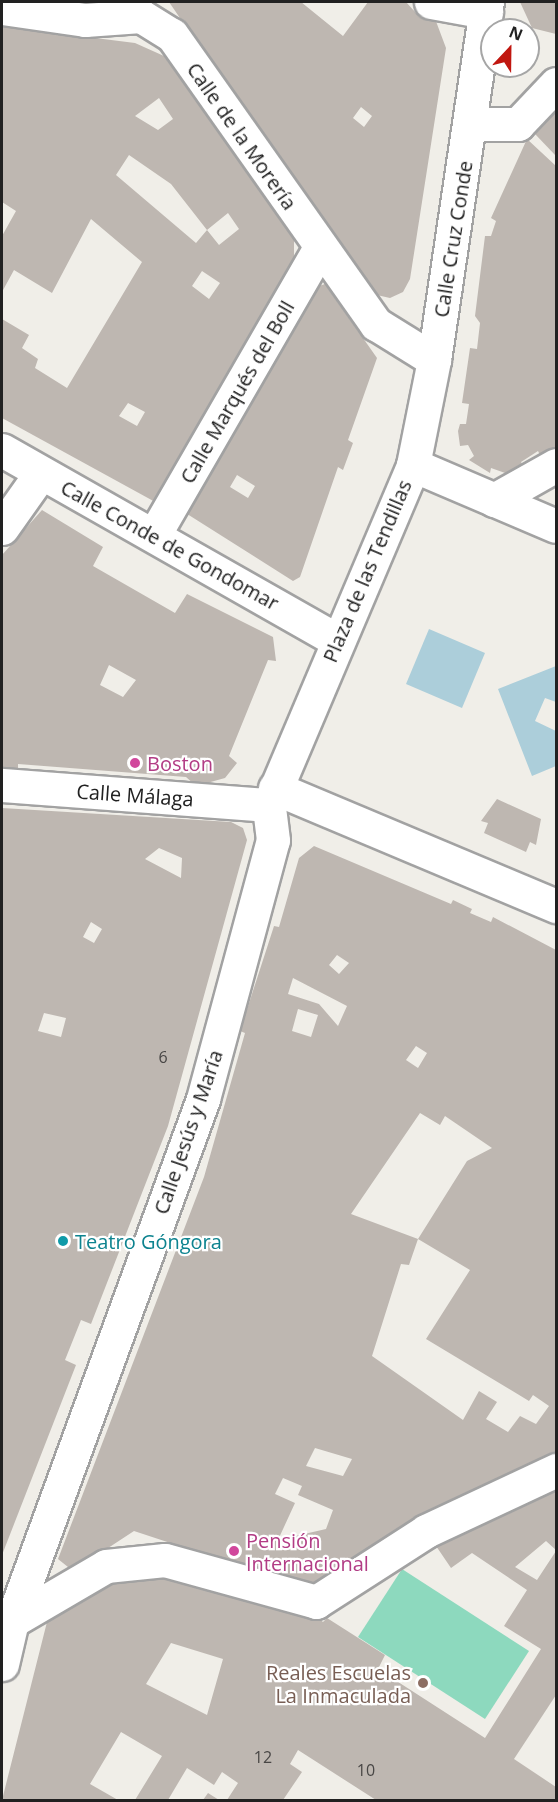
<!DOCTYPE html>
<html>
<head>
<meta charset="utf-8">
<style>
	body { margin:0 }
	#map { position:relative; width:558px; height:1802px; overflow:hidden; background:#f0eee8; font-family:"Open Sans",sans-serif }
	div>[style] { position:absolute }
	[style*='--x'] { left:calc(var(--x)*1px); top:calc(var(--y)*1px); width:calc(var(--w)*1px); rotate:calc(var(--a)*1deg) }
	.pitch>* { inset:0; background:#8dd9be }
	.water>* { inset:0; background:#acceda }
	.building>* { inset:0; background:#beb7b1 }
	.roads { filter:drop-shadow(2px 0 #a2a2a2) drop-shadow(-2px 0 #a2a2a2) drop-shadow(0 2px #a2a2a2) drop-shadow(0 -2px #a2a2a2) }
	.minor>* { height:33px; margin:-16.5px; padding:0 16.5px; transform-origin:16.5px; border-radius:16.5px; background:#fff }
	.dots>* { width:16px; height:16px; translate:-50% -50%; box-sizing:border-box; border:3px solid #fff; border-radius:50% }
	span { translate:-50% -50%; white-space:nowrap; text-align:center; line-height:1.15; -webkit-text-stroke:4.5px #fff; paint-order:stroke }
	.number-label { font-size:16px; color:#484645 }
	.number-label span { -webkit-text-stroke-width:0 }
	.street-label { font-size:20px; color:#212121 }
	.hotel-label { font-size:20px; color:#b23c85 }
	.left { translate:0 -50%; text-align:left }
	.culture-label { font-size:20px; color:#0d838f }
	.education-label { font-size:20px; color:#785e54 }
	.right { translate:-100% -50%; text-align:right }
	.frame { position:absolute; inset:0; border:3px solid #212121; pointer-events:none }
	.north { position:absolute; left:480px; top:18px; width:60px; height:60px; box-sizing:border-box; background:#fff; border:2px solid #a6a6a6; border-radius:50%; rotate:22deg; font-size:16px; font-weight:700; line-height:24px; text-align:center; color:#212121 }
	.north::after { content:''; display:block; margin:auto; width:21px; height:27px; background:#c11710; clip-path:polygon(50% 0,100% 100%,50% 72%,0 100%) }
</style>
</head>
<body>
<div id="map">
	<div class="pitch">
		<div style="clip-path:polygon(402px 1569px,529px 1651px,485px 1719px,358px 1637px)"></div>
	</div>
	<div class="water">
		<div style="clip-path:polygon(429px 629px,485px 653px,462px 708px,406px 684px)"></div>
		<div style="clip-path:polygon(556px 666px,556px 702px,545px 698px,535px 721px,556px 731px,556px 766px,532px 776px,498px 689px)"></div>
	</div>
	<div class="building">
		<div style="clip-path:polygon(evenodd,169px 2px,301px 2px,343px 36px,368px 2px,406px 2px,416px 13px,422px 6px,434px 16px,446px 48px,410px 279px,403px 292px,390px 298px,368px 293px,169px 2px,361px 107px,372px 116px,364px 127px,353px 118px,361px 107px)"></div>
		<div style="clip-path:polygon(520px 2px,556px 2px,556px 34px,532px 28px)"></div>
		<div style="clip-path:polygon(evenodd,2px 20px,17px 23px,16px 28px,135px 43px,164px 56px,294px 233px,294px 269px,157px 503px,2px 418px,2px 319px,29px 335px,22px 348px,38px 359px,35px 368px,67px 388px,142px 262px,91px 219px,52px 293px,14px 270px,2px 292px,2px 236px,16px 211px,2px 202px,2px 20px,159px 98px,173px 119px,158px 130px,135px 116px,159px 98px,2px 20px,129px 155px,171px 184px,207px 230px,228px 213px,239px 229px,219px 245px,207px 230px,196px 243px,116px 175px,129px 155px,2px 20px,202px 271px,220px 283px,209px 299px,192px 286px,202px 271px,2px 20px,128px 403px,145px 412px,137px 426px,119px 416px,128px 403px)"></div>
		<div style="clip-path:polygon(556px 108px,556px 156px,535px 134px)"></div>
		<div style="clip-path:polygon(527px 139px,556px 166px,556px 447px,541px 457px,538px 451px,521px 462px,524px 467px,508px 474px,491px 468px,490px 473px,469px 460px,474px 456px,468px 445px,460px 446px,458px 431px,460px 424px,466px 424px,469px 404px,462px 403px,470px 348px,477px 349px,480px 323px,475px 316px,485px 236px,491px 236px,496px 221px,491px 218px)"></div>
		<div style="clip-path:polygon(evenodd,325px 284px,377px 358px,348px 440px,353px 443px,343px 470px,338px 467px,300px 577px,293px 581px,184px 512px,304px 291px,325px 284px,237px 475px,255px 486px,248px 498px,230px 487px,237px 475px)"></div>
		<div style="clip-path:polygon(evenodd,42px 510px,103px 547px,93px 566px,175px 613px,187px 594px,273px 637px,276px 661px,268px 660px,229px 756px,237px 763px,225px 778px,196px 786px,186px 777px,18px 764px,18px 771px,2px 769px,2px 555px,42px 510px,109px 665px,136px 680px,123px 697px,100px 685px,109px 665px)"></div>
		<div style="clip-path:polygon(497px 799px,541px 819px,536px 845px,530px 842px,526px 852px,484px 833px,488px 823px,481px 821px)"></div>
		<div style="clip-path:polygon(evenodd,2px 808px,231px 822px,243px 828px,247px 840px,168px 1126px,91px 1324px,81px 1320px,65px 1360px,76px 1365px,2px 1555px,2px 808px,159px 848px,182px 858px,181px 878px,145px 859px,159px 848px,2px 808px,91px 922px,102px 929px,94px 943px,83px 937px,91px 922px,2px 808px,44px 1013px,66px 1018px,61px 1037px,38px 1031px,44px 1013px)"></div>
		<div style="clip-path:polygon(evenodd,314px 846px,451px 904px,453px 900px,472px 909px,470px 913px,491px 922px,493px 917px,556px 950px,556px 1462px,364px 1553px,307px 1588px,134px 1531px,73px 1571px,58px 1559px,204px 1177px,245px 1033px,240px 1031px,274px 926px,279px 927px,299px 858px,314px 846px,337px 955px,349px 963px,339px 974px,329px 965px,337px 955px,314px 846px,293px 978px,347px 1006px,338px 1026px,319px 1004px,288px 994px,293px 978px,314px 846px,298px 1009px,318px 1015px,311px 1037px,292px 1031px,298px 1009px,314px 846px,416px 1046px,427px 1053px,418px 1068px,406px 1060px,416px 1046px,314px 846px,420px 1113px,440px 1125px,445px 1116px,492px 1148px,467px 1161px,418px 1239px,470px 1270px,426px 1339px,529px 1401px,533px 1395px,549px 1406px,536px 1424px,520px 1416px,508px 1432px,486px 1419px,497px 1402px,479px 1391px,463px 1420px,372px 1356px,401px 1264px,409px 1265px,418px 1239px,351px 1214px,420px 1113px,314px 846px,315px 1448px,352px 1459px,343px 1476px,306px 1466px,315px 1448px,314px 846px,283px 1478px,302px 1486px,298px 1495px,333px 1510px,326px 1529px,278px 1540px,295px 1503px,275px 1494px,283px 1478px)"></div>
		<div style="clip-path:polygon(evenodd,556px 1474px,556px 1550px,546px 1541px,515px 1567px,537px 1580px,556px 1551px,556px 1695px,514px 1759px,556px 1787px,556px 1800px,376px 1800px,298px 1750px,290px 1764px,302px 1772px,283px 1800px,227px 1800px,238px 1783px,222px 1772px,214px 1785px,187px 1768px,168px 1800px,135px 1800px,162px 1756px,121px 1732px,90px 1784px,118px 1800px,2px 1800px,48px 1618px,109px 1577px,160px 1573px,308px 1610px,323px 1622px,327px 1618px,385px 1655px,378px 1669px,485px 1738px,541px 1649px,504px 1626px,527px 1590px,472px 1553px,451px 1568px,434px 1543px,556px 1474px,171px 1643px,223px 1659px,207px 1715px,146px 1684px,171px 1643px)"></div>
		<div style="clip-path:polygon(208px 1793px,219px 1800px,203px 1800px)"></div>
	</div>
	<div class="roads">
		<div class="minor">
			<div style="--x:431;--y:2;--w:56;--a:10.3"></div>
			<div style="--x:2;--y:8;--w:84;--a:8.2"></div>
			<div style="--x:85;--y:20;--w:56;--a:-4.1"></div>
			<div style="--x:141;--y:16;--w:36;--a:32"></div>
			<div style="--x:172;--y:35;--w:354;--a:54.8"></div>
			<div style="--x:376;--y:324;--w:68;--a:31.8"></div>
			<div style="--x:471;--y:124;--w:47;--a:0"></div>
			<div style="--x:518;--y:124;--w:55;--a:-46.5"></div>
			<div style="--x:2;--y:450;--w:386;--a:29.6"></div>
			<div style="--x:413;--y:465;--w:155;--a:23.1"></div>
			<div style="--x:494;--y:500;--w:71;--a:-29.4"></div>
			<div style="--x:2;--y:528;--w:67;--a:-54.7"></div>
			<div style="--x:154;--y:535;--w:332;--a:-60"></div>
			<div style="--x:2;--y:785;--w:268;--a:4.3"></div>
			<div style="--x:275;--y:788;--w:305;--a:22.8"></div>
			<div style="--x:12;--y:1621;--w:109;--a:-30.3"></div>
			<div style="--x:106;--y:1566;--w:59;--a:-5.8"></div>
			<div style="--x:165;--y:1560;--w:157;--a:15.5"></div>
			<div style="--x:316;--y:1602;--w:131;--a:-32.8"></div>
			<div style="--x:426;--y:1531;--w:144;--a:-25.1"></div>
			<div style="--x:2;--y:1664;--w:44;--a:-76.9"></div>
			<div style="--x:12;--y:1621;--w:556;--a:-69.9"></div>
			<div style="--x:203;--y:1099;--w:268;--a:-74.9"></div>
			<div style="--x:273;--y:840;--w:35;--a:-97"></div>
			<div style="--x:269;--y:805;--w:369;--a:-67"></div>
			<div style="--x:413;--y:465;--w:107;--a:-78.7"></div>
			<div style="--x:434;--y:360;--w:362;--a:-81.6"></div>
		</div>
	</div>
	<div class="dots">
		<div style="left:135px;top:763px;background:#d1479c"></div>
		<div style="left:63px;top:1241px;background:#0f9aa8"></div>
		<div style="left:234px;top:1551px;background:#d1479c"></div>
		<div style="left:423px;top:1683px;background:#8d6e63"></div>
	</div>
	<div class="number-label">
		<span style="left:163px;top:1057px">6</span>
		<span style="left:263px;top:1757px">12</span>
		<span style="left:366px;top:1770px">10</span>
	</div>
	<div class="street-label">
		<span style="left:242px;top:136px;rotate:55deg">Calle de la Morería</span>
		<span style="left:453px;top:239px;rotate:-81deg">Calle Cruz Conde</span>
		<span style="left:237px;top:392px;rotate:-60deg">Calle Marqués del Boll</span>
		<span style="left:170px;top:545px;rotate:29deg">Calle Conde de Gondomar</span>
		<span style="left:367px;top:571px;rotate:-67deg">Plaza de las Tendillas</span>
		<span style="left:135px;top:795px;rotate:4deg">Calle Málaga</span>
		<span style="left:188px;top:1132px;rotate:-71deg">Calle Jesús y María</span>
	</div>
	<div class="hotel-label">
		<span class="left" style="left:147px;top:763px">Boston</span>
		<span class="left" style="left:246px;top:1552px">Pensión<br>Internacional</span>
	</div>
	<div class="culture-label">
		<span class="left" style="left:75px;top:1241px">Teatro Góngora</span>
	</div>
	<div class="education-label">
		<span class="right" style="left:411px;top:1684px">Reales Escuelas<br>La Inmaculada</span>
	</div>
	<div class="frame"></div>
	<div class="north">N</div>
</div>
</body>
</html>
